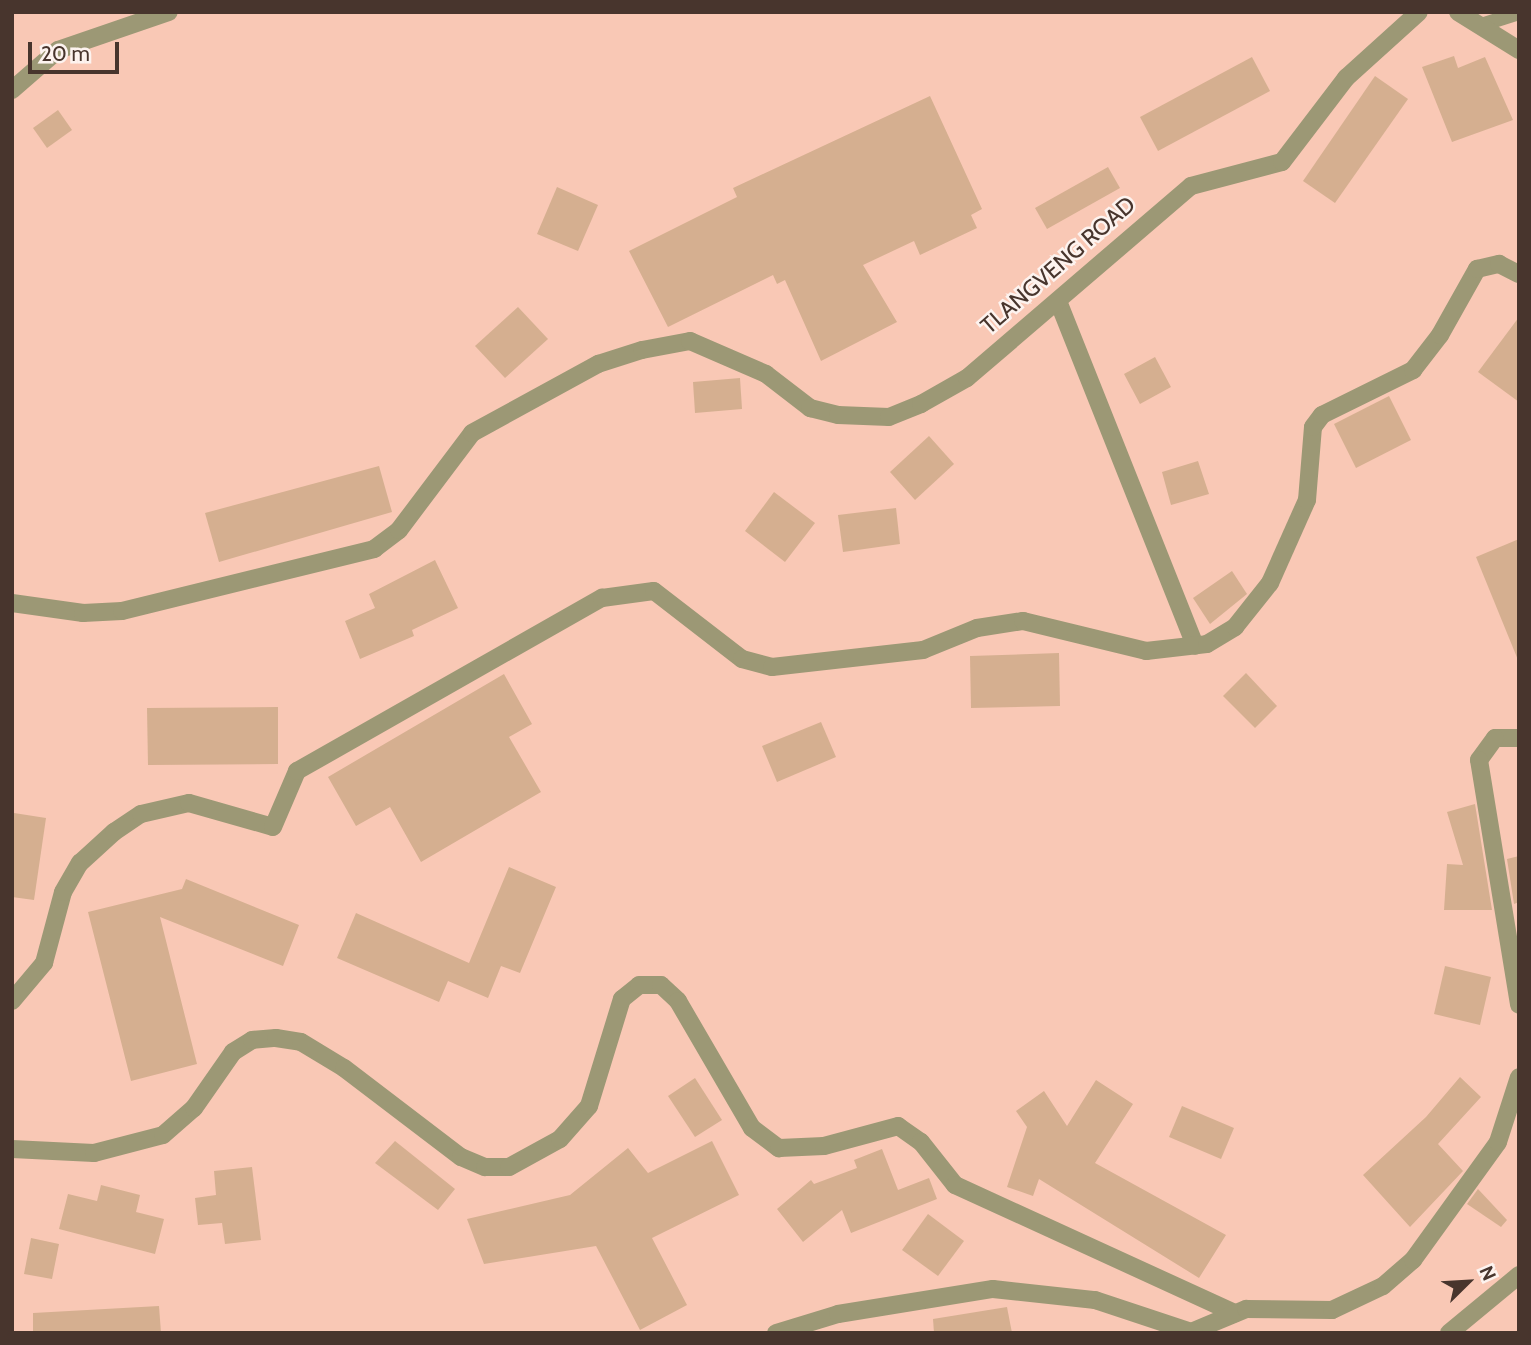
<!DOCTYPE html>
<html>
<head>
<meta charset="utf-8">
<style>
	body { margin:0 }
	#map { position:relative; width:1531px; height:1345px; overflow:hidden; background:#f9c8b5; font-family:Cabin,sans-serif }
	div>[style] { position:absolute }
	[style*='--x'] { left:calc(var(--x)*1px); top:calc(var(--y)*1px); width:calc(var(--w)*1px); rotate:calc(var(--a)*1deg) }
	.building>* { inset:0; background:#d5af90 }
	.service>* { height:14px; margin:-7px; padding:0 7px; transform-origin:7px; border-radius:7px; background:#9c9875 }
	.minor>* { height:18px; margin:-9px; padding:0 9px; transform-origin:9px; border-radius:9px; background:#9c9875 }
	span { translate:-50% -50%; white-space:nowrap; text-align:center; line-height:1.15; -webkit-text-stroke:5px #fdf3ef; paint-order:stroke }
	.street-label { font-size:23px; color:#48352d }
	.frame { position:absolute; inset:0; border:14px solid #48352d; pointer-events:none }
	.north { position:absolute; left:1433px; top:1247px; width:70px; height:70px; -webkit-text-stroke:5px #fdf3ef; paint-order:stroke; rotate:66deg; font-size:19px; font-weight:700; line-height:28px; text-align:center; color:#48352d }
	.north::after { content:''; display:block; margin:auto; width:24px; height:32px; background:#48352d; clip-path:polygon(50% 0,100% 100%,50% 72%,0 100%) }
	.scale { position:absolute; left:28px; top:42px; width:91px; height:32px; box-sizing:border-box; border:4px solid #48352d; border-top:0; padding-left:9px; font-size:21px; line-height:24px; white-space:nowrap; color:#48352d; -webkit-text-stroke:5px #fdf3ef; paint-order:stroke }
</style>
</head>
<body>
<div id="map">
	<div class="building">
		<div style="clip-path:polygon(1454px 56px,1458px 68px,1485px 57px,1513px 120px,1452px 142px,1422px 67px)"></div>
		<div style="clip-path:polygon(1252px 57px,1270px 91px,1158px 151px,1140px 117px)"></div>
		<div style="clip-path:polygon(1375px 76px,1408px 99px,1335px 203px,1303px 181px)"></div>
		<div style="clip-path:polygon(930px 96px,982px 209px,971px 215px,977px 228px,920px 255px,914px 241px,863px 265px,897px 322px,821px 361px,785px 280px,777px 284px,773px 275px,668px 327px,629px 251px,737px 197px,733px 188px)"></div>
		<div style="clip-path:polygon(58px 110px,72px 130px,47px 148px,33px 128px)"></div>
		<div style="clip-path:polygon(1108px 167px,1120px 188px,1047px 229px,1035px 208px)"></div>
		<div style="clip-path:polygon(557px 187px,598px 205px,578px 251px,537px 234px)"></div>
		<div style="clip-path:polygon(518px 307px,548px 339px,505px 378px,475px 346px)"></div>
		<div style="clip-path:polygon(1519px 317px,1519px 402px,1478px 372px)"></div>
		<div style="clip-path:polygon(1155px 357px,1171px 387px,1140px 404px,1124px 374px)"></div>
		<div style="clip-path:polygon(740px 378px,742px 409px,695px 413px,693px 382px)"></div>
		<div style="clip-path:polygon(1389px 396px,1411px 440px,1356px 468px,1334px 424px)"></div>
		<div style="clip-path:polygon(929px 436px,954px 464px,915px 500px,890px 472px)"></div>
		<div style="clip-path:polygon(1198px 461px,1209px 494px,1171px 505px,1162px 472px)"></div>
		<div style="clip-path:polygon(379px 466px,392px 512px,219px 562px,205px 513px)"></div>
		<div style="clip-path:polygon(774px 492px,815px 523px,785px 562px,745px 531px)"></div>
		<div style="clip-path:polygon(896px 508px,900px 544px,843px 552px,838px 515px)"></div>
		<div style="clip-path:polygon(1519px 539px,1519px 659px,1518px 660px,1476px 557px)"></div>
		<div style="clip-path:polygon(435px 560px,458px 608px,412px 630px,414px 636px,360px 659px,345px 621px,375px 608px,369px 594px)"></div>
		<div style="clip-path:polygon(1232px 571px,1247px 594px,1210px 624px,1193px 598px)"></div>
		<div style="clip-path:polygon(1059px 653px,1060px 706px,971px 708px,970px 656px)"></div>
		<div style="clip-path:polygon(1246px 673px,1277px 706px,1255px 728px,1223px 696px)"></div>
		<div style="clip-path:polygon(504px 674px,532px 724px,509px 737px,541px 792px,421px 862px,390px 807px,356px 826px,328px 777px)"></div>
		<div style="clip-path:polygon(278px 707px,278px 764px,148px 765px,147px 708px)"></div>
		<div style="clip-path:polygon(821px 722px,836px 757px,777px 782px,762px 746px)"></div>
		<div style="clip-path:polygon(1475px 804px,1492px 910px,1444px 910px,1447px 864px,1463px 865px,1447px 812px)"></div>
		<div style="clip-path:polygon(14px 813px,46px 818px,34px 900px,12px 897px)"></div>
		<div style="clip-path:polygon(1519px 856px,1519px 902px,1514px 904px,1507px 859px)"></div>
		<div style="clip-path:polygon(509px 867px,556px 887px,520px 973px,501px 966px,488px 998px,448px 981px,439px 1002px,337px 958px,356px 913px,469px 963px)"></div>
		<div style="clip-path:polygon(186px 879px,299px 925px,283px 966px,160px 917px,197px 1064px,131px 1081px,88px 912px,182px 889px)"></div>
		<div style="clip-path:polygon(1445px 966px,1491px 977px,1480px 1025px,1434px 1014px)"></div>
		<div style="clip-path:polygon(1460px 1077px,1481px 1097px,1438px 1144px,1463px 1171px,1410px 1227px,1363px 1175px,1426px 1117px)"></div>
		<div style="clip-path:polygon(695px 1078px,722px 1120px,695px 1137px,668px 1096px)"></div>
		<div style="clip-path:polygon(1096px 1080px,1133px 1104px,1095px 1163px,1226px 1235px,1199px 1278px,1039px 1179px,1033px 1196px,1007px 1187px,1027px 1127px,1016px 1111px,1044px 1091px,1067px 1126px)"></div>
		<div style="clip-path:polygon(1182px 1106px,1234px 1128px,1221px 1159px,1169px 1137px)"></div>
		<div style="clip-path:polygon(395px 1141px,455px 1189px,438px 1210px,375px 1163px)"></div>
		<div style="clip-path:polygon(712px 1141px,739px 1195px,652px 1238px,687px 1305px,640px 1330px,596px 1246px,484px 1264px,467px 1219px,570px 1195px,628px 1148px,648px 1173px)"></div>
		<div style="clip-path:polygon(882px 1149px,898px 1190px,929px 1178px,937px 1199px,851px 1233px,842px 1210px,803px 1242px,777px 1209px,811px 1180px,814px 1184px,857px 1168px,854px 1160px)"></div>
		<div style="clip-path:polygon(252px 1167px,261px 1240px,225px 1244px,222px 1223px,198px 1225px,195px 1198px,216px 1195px,214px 1171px)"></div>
		<div style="clip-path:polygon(101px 1185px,140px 1195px,136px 1212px,164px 1219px,155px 1254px,59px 1229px,68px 1194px,97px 1201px)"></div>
		<div style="clip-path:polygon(1478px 1189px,1507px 1220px,1501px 1227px,1467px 1204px)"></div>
		<div style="clip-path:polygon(928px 1214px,964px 1241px,938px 1276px,902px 1250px)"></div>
		<div style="clip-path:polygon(31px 1238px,59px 1244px,52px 1279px,24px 1274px)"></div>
		<div style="clip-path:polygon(159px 1306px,161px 1333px,33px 1333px,33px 1313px)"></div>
		<div style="clip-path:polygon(1007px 1307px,1012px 1333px,934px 1333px,933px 1319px)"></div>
	</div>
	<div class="service">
		<div style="--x:1478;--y:26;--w:43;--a:-17.6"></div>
	</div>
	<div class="minor">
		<div style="--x:1458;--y:12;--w:72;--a:31.9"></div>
		<div style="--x:12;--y:90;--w:61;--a:-41"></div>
		<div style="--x:58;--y:50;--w:117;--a:-18.9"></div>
		<div style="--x:1058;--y:301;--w:371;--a:68.3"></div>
		<div style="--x:12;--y:603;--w:72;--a:8"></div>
		<div style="--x:83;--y:613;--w:39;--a:-3"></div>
		<div style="--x:122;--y:611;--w:260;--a:-13.8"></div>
		<div style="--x:374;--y:549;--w:31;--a:-37"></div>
		<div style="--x:399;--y:530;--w:121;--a:-53"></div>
		<div style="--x:472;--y:433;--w:144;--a:-28.7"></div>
		<div style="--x:598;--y:364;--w:46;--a:-17.7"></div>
		<div style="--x:642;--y:350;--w:49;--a:-10.6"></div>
		<div style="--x:690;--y:341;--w:83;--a:23.5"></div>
		<div style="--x:766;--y:374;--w:56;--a:37.7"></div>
		<div style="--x:810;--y:408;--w:29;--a:14"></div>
		<div style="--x:838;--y:415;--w:51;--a:2.2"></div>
		<div style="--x:889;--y:417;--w:35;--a:-22"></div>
		<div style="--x:921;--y:404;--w:53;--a:-29.5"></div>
		<div style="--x:967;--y:378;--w:295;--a:-40.6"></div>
		<div style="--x:1191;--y:186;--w:94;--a:-14.8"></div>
		<div style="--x:1282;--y:162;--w:106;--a:-52.7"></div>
		<div style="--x:1346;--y:78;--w:98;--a:-42.1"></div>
		<div style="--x:1519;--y:738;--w:24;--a:180"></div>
		<div style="--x:1495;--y:738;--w:27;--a:126"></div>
		<div style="--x:1479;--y:760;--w:248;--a:80.7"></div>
		<div style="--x:12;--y:1001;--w:50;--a:-49.9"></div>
		<div style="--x:44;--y:963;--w:73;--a:-75"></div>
		<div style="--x:63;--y:892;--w:34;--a:-60"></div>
		<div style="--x:80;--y:863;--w:46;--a:-42.4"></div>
		<div style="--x:114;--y:832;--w:32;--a:-34"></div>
		<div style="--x:141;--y:814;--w:49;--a:-12.9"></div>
		<div style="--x:189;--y:803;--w:87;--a:15.9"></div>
		<div style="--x:273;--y:827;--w:61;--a:-66.8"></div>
		<div style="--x:297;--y:771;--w:351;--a:-29.6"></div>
		<div style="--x:602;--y:598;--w:52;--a:-7.7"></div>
		<div style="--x:654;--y:591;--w:111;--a:37.7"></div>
		<div style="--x:742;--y:659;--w:31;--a:15"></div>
		<div style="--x:772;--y:667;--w:152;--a:-6.4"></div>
		<div style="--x:923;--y:650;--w:58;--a:-22.2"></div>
		<div style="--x:977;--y:628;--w:47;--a:-8.7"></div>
		<div style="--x:1023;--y:621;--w:127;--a:13.7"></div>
		<div style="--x:1146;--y:651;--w:61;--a:-6.5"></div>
		<div style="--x:1207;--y:644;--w:33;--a:-31"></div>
		<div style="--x:1235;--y:627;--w:56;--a:-51.5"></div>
		<div style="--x:1270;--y:583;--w:91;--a:-66"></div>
		<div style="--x:1307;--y:500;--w:73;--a:-85.3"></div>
		<div style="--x:1313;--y:427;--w:15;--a:-53"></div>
		<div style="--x:1322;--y:415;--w:102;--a:-26.3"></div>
		<div style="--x:1413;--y:370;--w:44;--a:-52.4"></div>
		<div style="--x:1440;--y:335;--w:76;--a:-60.7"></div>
		<div style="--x:1477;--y:269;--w:23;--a:-13"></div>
		<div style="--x:1499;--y:264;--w:22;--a:27"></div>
		<div style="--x:12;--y:1149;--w:82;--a:2.8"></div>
		<div style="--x:94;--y:1153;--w:71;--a:-14.6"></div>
		<div style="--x:163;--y:1135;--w:41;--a:-41.1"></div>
		<div style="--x:194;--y:1108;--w:68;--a:-55.1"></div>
		<div style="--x:233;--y:1052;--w:22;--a:-32"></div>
		<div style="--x:252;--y:1040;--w:24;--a:-5"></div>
		<div style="--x:276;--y:1038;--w:25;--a:9"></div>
		<div style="--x:301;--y:1042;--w:50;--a:31.2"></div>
		<div style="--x:344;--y:1068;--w:147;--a:37.3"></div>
		<div style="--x:461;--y:1157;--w:26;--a:23"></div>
		<div style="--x:485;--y:1167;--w:24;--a:0"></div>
		<div style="--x:509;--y:1167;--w:58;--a:-28.8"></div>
		<div style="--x:560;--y:1139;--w:44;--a:-48.7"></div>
		<div style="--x:589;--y:1106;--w:112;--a:-72.9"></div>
		<div style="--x:622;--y:999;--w:22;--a:-39"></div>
		<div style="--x:639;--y:985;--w:22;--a:0"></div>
		<div style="--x:661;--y:985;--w:23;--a:43"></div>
		<div style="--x:678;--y:1001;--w:147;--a:59.8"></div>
		<div style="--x:752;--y:1128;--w:34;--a:37"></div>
		<div style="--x:779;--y:1148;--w:45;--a:-2.5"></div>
		<div style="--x:824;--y:1146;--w:77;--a:-15.1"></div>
		<div style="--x:898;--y:1126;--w:28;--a:35"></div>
		<div style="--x:921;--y:1142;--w:55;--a:51.7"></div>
		<div style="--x:955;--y:1185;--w:308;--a:24.6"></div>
		<div style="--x:1191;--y:1332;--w:60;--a:-22.7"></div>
		<div style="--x:1246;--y:1309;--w:86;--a:0.7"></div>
		<div style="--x:1332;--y:1310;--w:56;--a:-25.2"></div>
		<div style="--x:1383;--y:1286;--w:40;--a:-41"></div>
		<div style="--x:1413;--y:1260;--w:145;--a:-54.2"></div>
		<div style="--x:1498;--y:1142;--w:68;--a:-72.1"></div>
		<div style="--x:776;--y:1333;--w:65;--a:-17"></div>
		<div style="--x:838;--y:1314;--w:157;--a:-9.2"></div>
		<div style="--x:993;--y:1289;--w:103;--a:6.2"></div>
		<div style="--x:1095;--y:1300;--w:104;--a:18.4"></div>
		<div style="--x:1449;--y:1333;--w:91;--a:-39.6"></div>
	</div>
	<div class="street-label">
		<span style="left:1058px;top:265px;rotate:-41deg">TLANGVENG ROAD</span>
	</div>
	<div class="frame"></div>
	<div class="north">N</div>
	<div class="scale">20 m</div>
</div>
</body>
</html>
